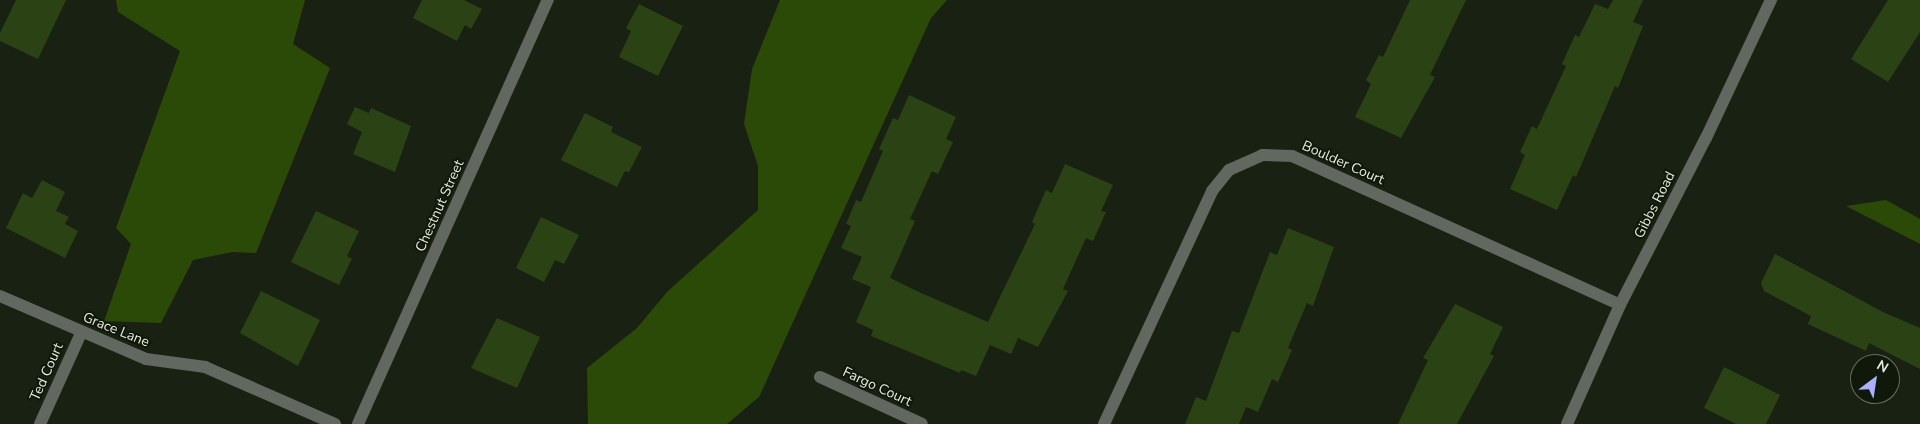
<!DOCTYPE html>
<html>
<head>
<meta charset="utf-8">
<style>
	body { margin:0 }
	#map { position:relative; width:1920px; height:424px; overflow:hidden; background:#192112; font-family:"Nunito Sans",sans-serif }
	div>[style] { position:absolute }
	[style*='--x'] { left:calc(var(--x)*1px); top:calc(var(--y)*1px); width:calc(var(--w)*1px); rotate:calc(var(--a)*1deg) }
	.green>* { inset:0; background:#2c4a07 }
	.building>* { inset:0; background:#2b4314 }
	.minor>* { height:12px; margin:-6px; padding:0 6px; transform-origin:6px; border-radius:6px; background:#62675f }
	span { translate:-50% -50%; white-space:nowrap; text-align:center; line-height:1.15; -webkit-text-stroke:4px #10180a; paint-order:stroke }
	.street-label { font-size:14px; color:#e4eae0 }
	.north { position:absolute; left:1850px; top:354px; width:50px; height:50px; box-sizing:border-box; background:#10180a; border:1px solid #656c60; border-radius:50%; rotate:31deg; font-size:14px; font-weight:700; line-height:20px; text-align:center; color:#e4eae0 }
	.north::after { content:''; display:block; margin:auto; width:18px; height:22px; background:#acaffb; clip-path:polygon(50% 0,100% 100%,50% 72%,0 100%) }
</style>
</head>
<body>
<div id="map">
	<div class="green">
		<div style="clip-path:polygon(116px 0,305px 0,293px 44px,330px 68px,256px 253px,232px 252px,193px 260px,161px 323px,104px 321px,131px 244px,116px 228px,180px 51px,118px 12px)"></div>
		<div style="clip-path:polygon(780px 0,947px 0,931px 18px,759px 397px,727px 424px,588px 424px,587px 368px,637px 328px,667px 292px,758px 210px,758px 166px,744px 124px,752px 69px)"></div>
		<div style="clip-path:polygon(1886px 200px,1920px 219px,1920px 244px,1846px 206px)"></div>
	</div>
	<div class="building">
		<div style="clip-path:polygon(16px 0,66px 0,38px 59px,0 41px,0 33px)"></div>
		<div style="clip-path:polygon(422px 0,464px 0,482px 9px,471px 29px,465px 25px,457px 41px,413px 18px)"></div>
		<div style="clip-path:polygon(1410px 0,1466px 0,1430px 75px,1435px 77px,1401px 138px,1355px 117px,1371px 84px,1366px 80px,1379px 55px,1383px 57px)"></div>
		<div style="clip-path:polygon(1613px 0,1643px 0,1633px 22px,1643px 26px,1618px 88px,1615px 86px,1576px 177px,1573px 175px,1557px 210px,1510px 189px,1525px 155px,1520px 152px,1532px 126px,1537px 129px,1566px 66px,1562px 64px,1575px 35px,1579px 37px,1595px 4px,1608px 9px)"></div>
		<div style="clip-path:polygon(1888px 0,1920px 0,1920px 32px,1888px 82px,1851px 59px)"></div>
		<div style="clip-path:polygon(639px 4px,683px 26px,658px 76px,619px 57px,631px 31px,626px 28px)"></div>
		<div style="clip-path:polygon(909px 95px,956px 117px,946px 139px,953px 142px,938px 174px,932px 171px,910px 219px,915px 221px,890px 278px,921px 293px,988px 322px,1035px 224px,1032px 222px,1046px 190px,1052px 193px,1065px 164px,1113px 185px,1101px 211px,1106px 212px,1093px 241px,1086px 238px,1063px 289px,1068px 291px,1038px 347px,1018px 338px,1011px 354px,990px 345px,976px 376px,961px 370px,960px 373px,871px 336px,873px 330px,856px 322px,871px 287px,852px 279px,862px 257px,841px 248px,851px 226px,846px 224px,856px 200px,861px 202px,883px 151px,879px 149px,893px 118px,898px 120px)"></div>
		<div style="clip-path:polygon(355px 107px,369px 113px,371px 108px,411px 126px,395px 172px,353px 154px,362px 132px,347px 124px)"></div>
		<div style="clip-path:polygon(585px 113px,613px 127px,611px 132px,642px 147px,629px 172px,625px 171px,617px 187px,561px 160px)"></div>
		<div style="clip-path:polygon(42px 180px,65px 192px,56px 211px,69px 217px,65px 224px,78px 231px,65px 258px,6px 228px,23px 193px,32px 198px)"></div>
		<div style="clip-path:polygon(316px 211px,359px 231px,347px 256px,352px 259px,339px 285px,291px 262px)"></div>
		<div style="clip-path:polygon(541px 217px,579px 235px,564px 264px,555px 260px,544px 282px,516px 268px)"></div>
		<div style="clip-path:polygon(1288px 228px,1334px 247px,1313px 306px,1307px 303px,1288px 348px,1292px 350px,1278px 382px,1272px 379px,1258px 412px,1246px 407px,1239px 424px,1185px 424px,1196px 397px,1206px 401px,1232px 331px,1239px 333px,1270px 252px,1277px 255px)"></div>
		<div style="clip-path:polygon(1775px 254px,1883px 312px,1920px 328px,1920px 369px,1869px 343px,1866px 351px,1808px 324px,1811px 316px,1764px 291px,1761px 283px)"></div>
		<div style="clip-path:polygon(261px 291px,320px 320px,298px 366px,240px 333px)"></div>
		<div style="clip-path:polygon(1455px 304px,1503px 327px,1490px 354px,1494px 356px,1457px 424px,1398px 424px,1428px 360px,1423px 358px)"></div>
		<div style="clip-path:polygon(497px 318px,540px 337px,517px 388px,471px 368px)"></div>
		<div style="clip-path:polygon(1724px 367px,1780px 395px,1766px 424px,1736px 424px,1704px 408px)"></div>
	</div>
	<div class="minor">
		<div style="--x:0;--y:296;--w:159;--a:23.3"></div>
		<div style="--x:146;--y:359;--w:60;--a:7.7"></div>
		<div style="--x:205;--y:367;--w:142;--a:23.7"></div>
		<div style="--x:820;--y:377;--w:112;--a:24.7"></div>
		<div style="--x:40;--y:424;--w:100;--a:-65.7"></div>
		<div style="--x:358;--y:424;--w:465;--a:-65.9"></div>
		<div style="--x:1104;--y:424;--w:257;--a:-65.1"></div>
		<div style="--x:1212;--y:191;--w:27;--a:-51"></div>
		<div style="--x:1229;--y:170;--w:36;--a:-24"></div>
		<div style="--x:1262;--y:155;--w:30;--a:2"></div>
		<div style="--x:1292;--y:156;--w:22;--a:24"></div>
		<div style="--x:1312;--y:165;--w:338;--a:24.4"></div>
		<div style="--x:1567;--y:424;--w:130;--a:-66"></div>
		<div style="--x:1620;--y:305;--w:188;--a:-62.8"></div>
		<div style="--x:1706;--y:138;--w:153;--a:-64.8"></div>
	</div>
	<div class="street-label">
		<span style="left:1343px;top:163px;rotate:24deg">Boulder Court</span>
		<span style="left:1655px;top:205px;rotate:-63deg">Gibbs Road</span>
		<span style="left:440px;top:206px;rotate:-66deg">Chestnut Street</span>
		<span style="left:116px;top:330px;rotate:22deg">Grace Lane</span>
		<span style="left:47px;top:372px;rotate:-66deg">Ted Court</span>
		<span style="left:877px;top:387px;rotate:25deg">Fargo Court</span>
	</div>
	<div class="north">N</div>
</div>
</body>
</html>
